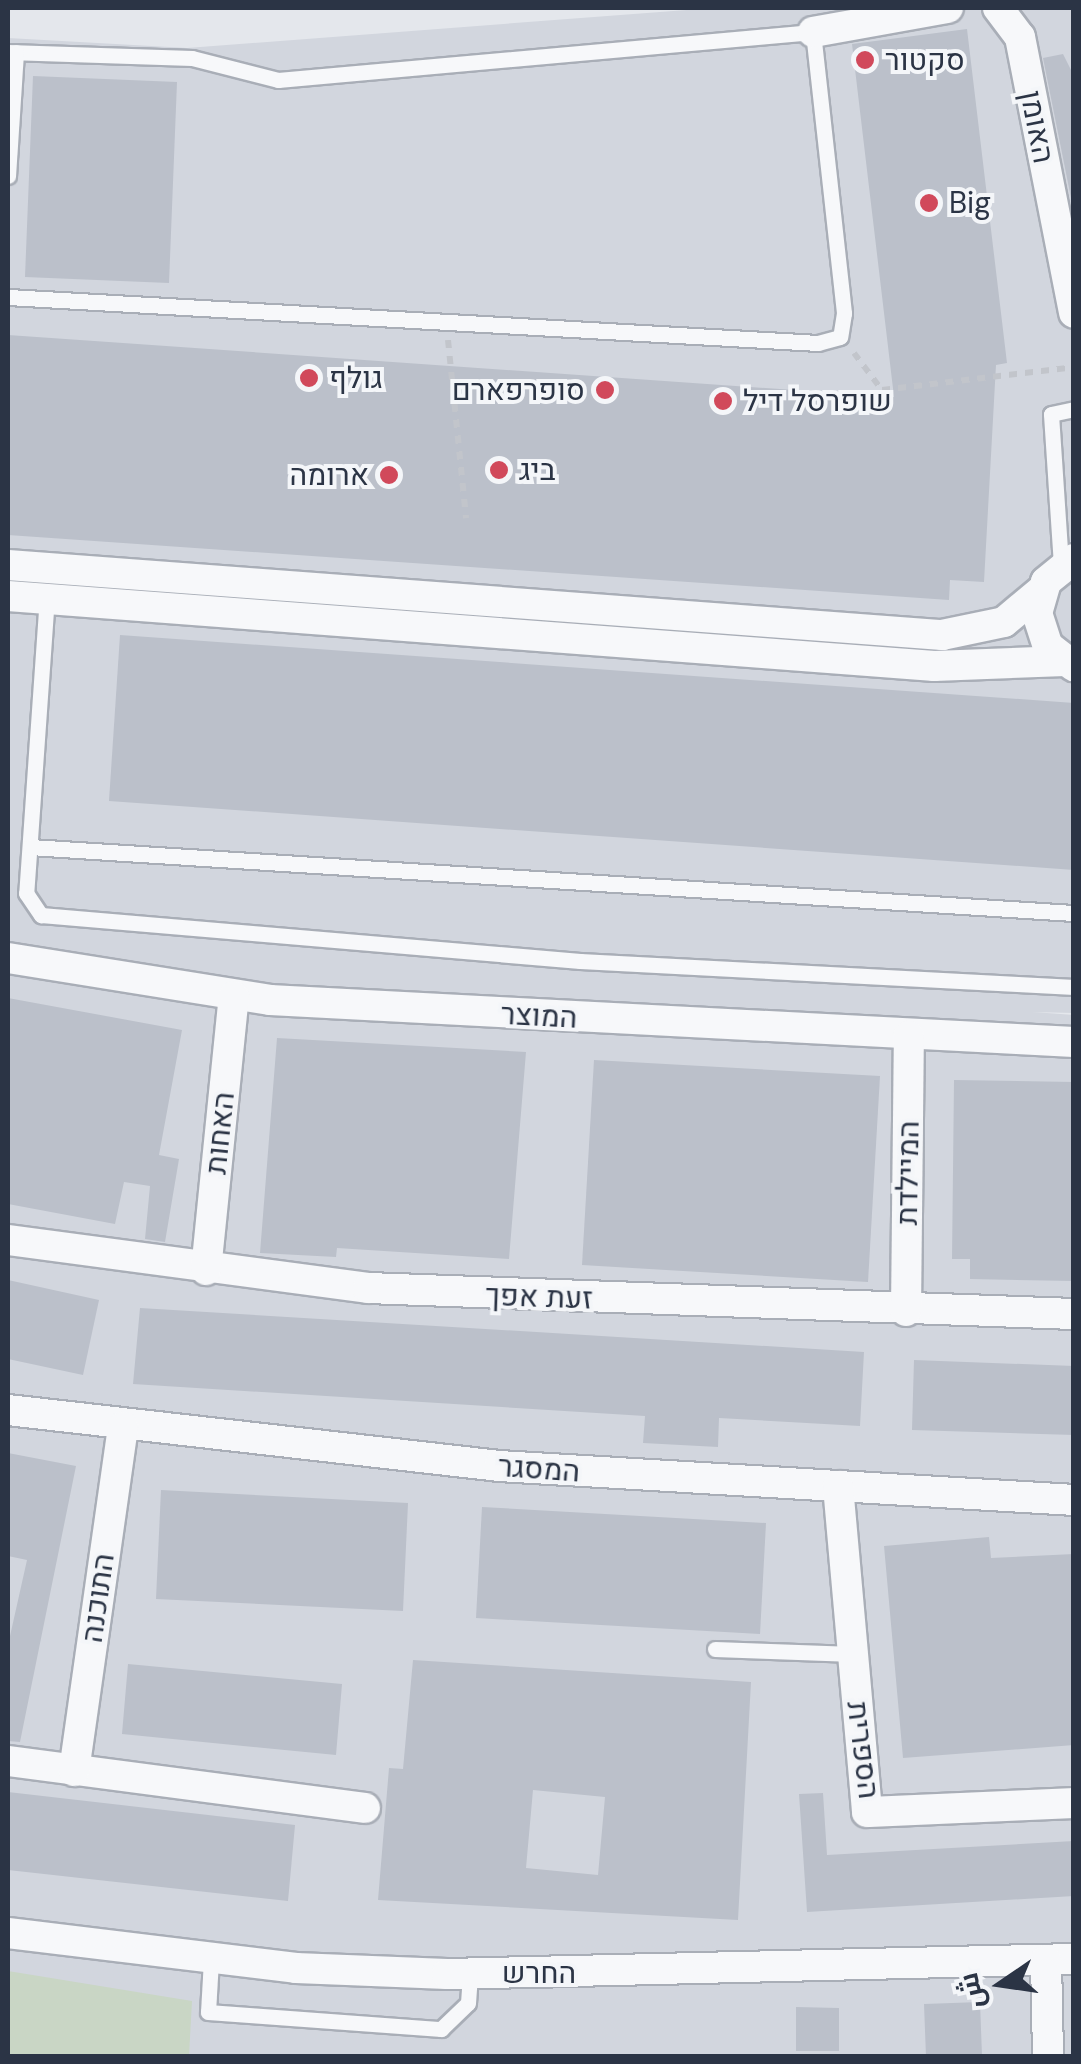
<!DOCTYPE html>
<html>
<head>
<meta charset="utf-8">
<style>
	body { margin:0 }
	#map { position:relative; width:1081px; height:2064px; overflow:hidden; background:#e4e7ec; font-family:"DM Sans",Cairo,Heebo,sans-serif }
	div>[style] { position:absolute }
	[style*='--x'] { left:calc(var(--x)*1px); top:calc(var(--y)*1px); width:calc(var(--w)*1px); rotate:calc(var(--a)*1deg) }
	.built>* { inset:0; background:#d2d6de }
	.green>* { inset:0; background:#c9d6c5 }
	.building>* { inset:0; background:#bbc0ca }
	.path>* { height:6px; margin-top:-3px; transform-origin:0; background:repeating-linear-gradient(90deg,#c2c5cb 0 8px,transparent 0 16px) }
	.roads { filter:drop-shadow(2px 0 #a9aeb7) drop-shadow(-2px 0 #a9aeb7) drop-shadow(0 2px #a9aeb7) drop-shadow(0 -2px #a9aeb7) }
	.service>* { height:15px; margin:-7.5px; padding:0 7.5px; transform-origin:7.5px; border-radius:7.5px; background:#f7f8fa }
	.minor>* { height:30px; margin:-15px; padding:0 15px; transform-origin:15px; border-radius:15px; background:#f7f8fa }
	.dots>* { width:28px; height:28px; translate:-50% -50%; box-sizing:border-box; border:5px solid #f4f6f9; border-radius:50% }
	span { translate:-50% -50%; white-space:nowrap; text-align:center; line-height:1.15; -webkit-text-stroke:8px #f4f6f9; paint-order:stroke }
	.poi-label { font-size:30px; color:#2b3445 }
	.left { translate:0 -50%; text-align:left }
	.right { translate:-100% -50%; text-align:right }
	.street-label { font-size:30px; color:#2b3445 }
	.frame { position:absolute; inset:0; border:10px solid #2b3445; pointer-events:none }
	.north { position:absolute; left:951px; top:1934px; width:100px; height:100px; -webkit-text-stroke:8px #f4f6f9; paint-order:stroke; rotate:257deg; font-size:28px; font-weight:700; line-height:40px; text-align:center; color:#2b3445 }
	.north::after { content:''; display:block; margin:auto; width:35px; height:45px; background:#2b3445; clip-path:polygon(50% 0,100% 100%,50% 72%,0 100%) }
</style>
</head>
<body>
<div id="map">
	<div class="built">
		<div style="clip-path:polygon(713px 8px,1073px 8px,1074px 1013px,1033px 1012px,1074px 1015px,1073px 2056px,8px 2056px,8px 38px,187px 48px)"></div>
	</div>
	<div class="green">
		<div style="clip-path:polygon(8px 1971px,192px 2001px,189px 2056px,8px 2056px)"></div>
	</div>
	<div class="building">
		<div style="clip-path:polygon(967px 29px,1007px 363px,996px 365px,984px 582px,950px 580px,949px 600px,8px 535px,8px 335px,894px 397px,852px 44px)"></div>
		<div style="clip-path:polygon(1063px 54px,1074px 76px,1074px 213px,1043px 58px)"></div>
		<div style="clip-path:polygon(33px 76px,177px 82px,169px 283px,25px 277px)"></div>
		<div style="clip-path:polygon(120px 635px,1074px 703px,1074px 870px,109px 801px)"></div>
		<div style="clip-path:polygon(8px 998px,182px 1030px,159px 1155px,179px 1159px,165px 1242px,145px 1239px,150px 1186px,124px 1182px,115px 1224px,8px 1204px)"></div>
		<div style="clip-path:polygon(277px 1038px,526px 1052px,509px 1259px,337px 1248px,336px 1257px,260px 1253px)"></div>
		<div style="clip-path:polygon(594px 1060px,880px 1076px,868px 1282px,582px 1265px)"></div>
		<div style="clip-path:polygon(954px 1080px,1074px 1082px,1074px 1281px,970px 1279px,970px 1259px,952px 1259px)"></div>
		<div style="clip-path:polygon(8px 1280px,99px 1300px,83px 1375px,8px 1359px)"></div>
		<div style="clip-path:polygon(140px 1308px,864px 1352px,860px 1426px,719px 1418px,718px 1447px,643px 1443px,645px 1416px,133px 1384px)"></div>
		<div style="clip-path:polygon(914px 1360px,1074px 1366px,1074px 1435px,912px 1430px)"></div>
		<div style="clip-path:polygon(8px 1453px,76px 1466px,20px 1742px,8px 1741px,8px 1645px,27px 1560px,8px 1556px)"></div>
		<div style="clip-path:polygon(161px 1490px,408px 1503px,403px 1611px,156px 1599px)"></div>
		<div style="clip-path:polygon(482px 1507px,766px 1523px,760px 1634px,476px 1618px)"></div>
		<div style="clip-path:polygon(989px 1537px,991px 1558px,1074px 1554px,1074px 1745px,903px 1758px,884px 1546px)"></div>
		<div style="clip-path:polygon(evenodd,413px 1660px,751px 1682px,738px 1920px,378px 1900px,389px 1768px,403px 1769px,413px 1660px,533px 1790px,605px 1797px,598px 1875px,526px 1868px,533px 1790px)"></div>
		<div style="clip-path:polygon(128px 1664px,342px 1684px,336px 1755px,122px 1734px)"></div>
		<div style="clip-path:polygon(8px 1792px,295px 1825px,288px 1901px,8px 1870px)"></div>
		<div style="clip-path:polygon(823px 1793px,827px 1855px,1074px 1841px,1074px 1896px,807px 1912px,799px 1794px)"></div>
		<div style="clip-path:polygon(980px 2002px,982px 2056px,926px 2056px,924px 2004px)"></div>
		<div style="clip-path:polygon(796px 2007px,839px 2008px,839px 2051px,796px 2051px)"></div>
	</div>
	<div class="path">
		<div style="--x:448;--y:340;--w:179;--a:84.2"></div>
		<div style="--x:854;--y:353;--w:46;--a:52.9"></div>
		<div style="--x:882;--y:390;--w:193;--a:-6.8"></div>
	</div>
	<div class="roads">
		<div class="service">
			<div style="--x:8;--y:52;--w:184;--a:1.9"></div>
			<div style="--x:192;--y:58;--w:89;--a:14.3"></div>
			<div style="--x:278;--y:80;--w:537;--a:-5.13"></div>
			<div style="--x:813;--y:32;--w:283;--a:83.7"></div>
			<div style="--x:844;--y:313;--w:24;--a:99"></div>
			<div style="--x:840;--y:337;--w:23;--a:165"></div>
			<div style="--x:818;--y:343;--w:811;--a:-176.75"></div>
			<div style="--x:8;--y:176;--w:124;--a:-86.3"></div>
			<div style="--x:1061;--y:565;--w:151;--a:-93.8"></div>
			<div style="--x:1051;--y:414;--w:24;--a:-12"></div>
			<div style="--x:47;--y:596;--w:298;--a:94"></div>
			<div style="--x:26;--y:893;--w:27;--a:56"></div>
			<div style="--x:41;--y:915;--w:541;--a:4.88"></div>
			<div style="--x:580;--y:961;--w:495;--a:3"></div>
			<div style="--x:30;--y:847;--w:1046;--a:3.62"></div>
			<div style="--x:715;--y:1649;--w:138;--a:2.1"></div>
			<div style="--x:211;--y:1960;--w:52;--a:93.3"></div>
			<div style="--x:208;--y:2012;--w:234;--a:4.2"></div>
			<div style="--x:441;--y:2029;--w:37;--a:-44"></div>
			<div style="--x:468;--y:2003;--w:30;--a:-86"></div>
		</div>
		<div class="minor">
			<div style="--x:998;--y:8;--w:36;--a:53"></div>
			<div style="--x:1020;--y:37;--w:281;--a:78.9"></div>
			<div style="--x:813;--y:32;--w:137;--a:-10.1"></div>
			<div style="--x:1074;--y:559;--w:36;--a:141"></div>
			<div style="--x:1046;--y:582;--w:32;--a:106"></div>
			<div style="--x:1037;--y:613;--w:35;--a:72"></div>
			<div style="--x:1048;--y:646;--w:33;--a:38"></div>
			<div style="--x:8;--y:565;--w:937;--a:4.29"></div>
			<div style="--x:942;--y:635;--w:63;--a:-11.8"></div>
			<div style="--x:1004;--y:622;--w:48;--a:-40"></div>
			<div style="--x:8;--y:596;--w:929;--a:4.32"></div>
			<div style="--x:934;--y:666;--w:131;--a:-2.2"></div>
			<div style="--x:8;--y:958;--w:265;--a:9.1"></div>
			<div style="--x:270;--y:1000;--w:805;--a:2.99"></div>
			<div style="--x:8;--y:1240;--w:363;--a:7.6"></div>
			<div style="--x:368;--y:1288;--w:706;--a:2.11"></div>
			<div style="--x:206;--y:1270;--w:275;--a:-84.2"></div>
			<div style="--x:906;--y:1311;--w:275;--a:-89.4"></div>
			<div style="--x:8;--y:1410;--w:494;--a:6.5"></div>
			<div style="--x:499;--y:1466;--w:576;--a:3.38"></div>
			<div style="--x:838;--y:1486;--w:327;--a:84.9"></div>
			<div style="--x:867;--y:1812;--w:207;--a:-2.5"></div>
			<div style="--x:8;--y:1761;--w:360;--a:7.5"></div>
			<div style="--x:74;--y:1771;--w:348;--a:-81.9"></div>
			<div style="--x:8;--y:1933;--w:290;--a:6.9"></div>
			<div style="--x:296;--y:1968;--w:151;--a:2.3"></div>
			<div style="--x:447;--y:1974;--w:627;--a:-1.37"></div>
			<div style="--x:1046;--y:1960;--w:96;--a:88.8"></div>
		</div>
	</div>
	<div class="dots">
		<div style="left:865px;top:60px;background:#d1495b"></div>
		<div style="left:929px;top:203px;background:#d1495b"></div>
		<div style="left:309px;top:378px;background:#d1495b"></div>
		<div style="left:605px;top:390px;background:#d1495b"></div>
		<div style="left:723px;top:401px;background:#d1495b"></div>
		<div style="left:499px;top:470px;background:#d1495b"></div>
		<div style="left:389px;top:475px;background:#d1495b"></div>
	</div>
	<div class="poi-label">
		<span class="left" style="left:885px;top:60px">סקטור</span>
		<span class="left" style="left:949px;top:203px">Big</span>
		<span class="left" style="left:329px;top:378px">גולף</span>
		<span class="right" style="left:585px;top:390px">סופרפארם</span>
		<span class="left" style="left:743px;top:401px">שופרסל דיל</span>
		<span class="left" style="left:519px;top:470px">ביג</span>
		<span class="right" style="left:369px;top:475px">ארומה</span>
	</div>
	<div class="street-label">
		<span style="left:1037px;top:127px;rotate:79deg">האומן</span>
		<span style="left:539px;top:1016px;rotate:3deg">המוצר</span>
		<span style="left:220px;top:1133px;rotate:-84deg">האחות</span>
		<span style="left:908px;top:1173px;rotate:-89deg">המיילדת</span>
		<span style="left:539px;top:1297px;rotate:2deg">זעת אפך</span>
		<span style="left:539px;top:1469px;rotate:4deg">המסגר</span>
		<span style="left:98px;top:1598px;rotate:-82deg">התוכנה</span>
		<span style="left:863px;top:1750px;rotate:83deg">הספרית</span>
		<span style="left:539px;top:1973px">החרש</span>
	</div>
	<div class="frame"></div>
	<div class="north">ش</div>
</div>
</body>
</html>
